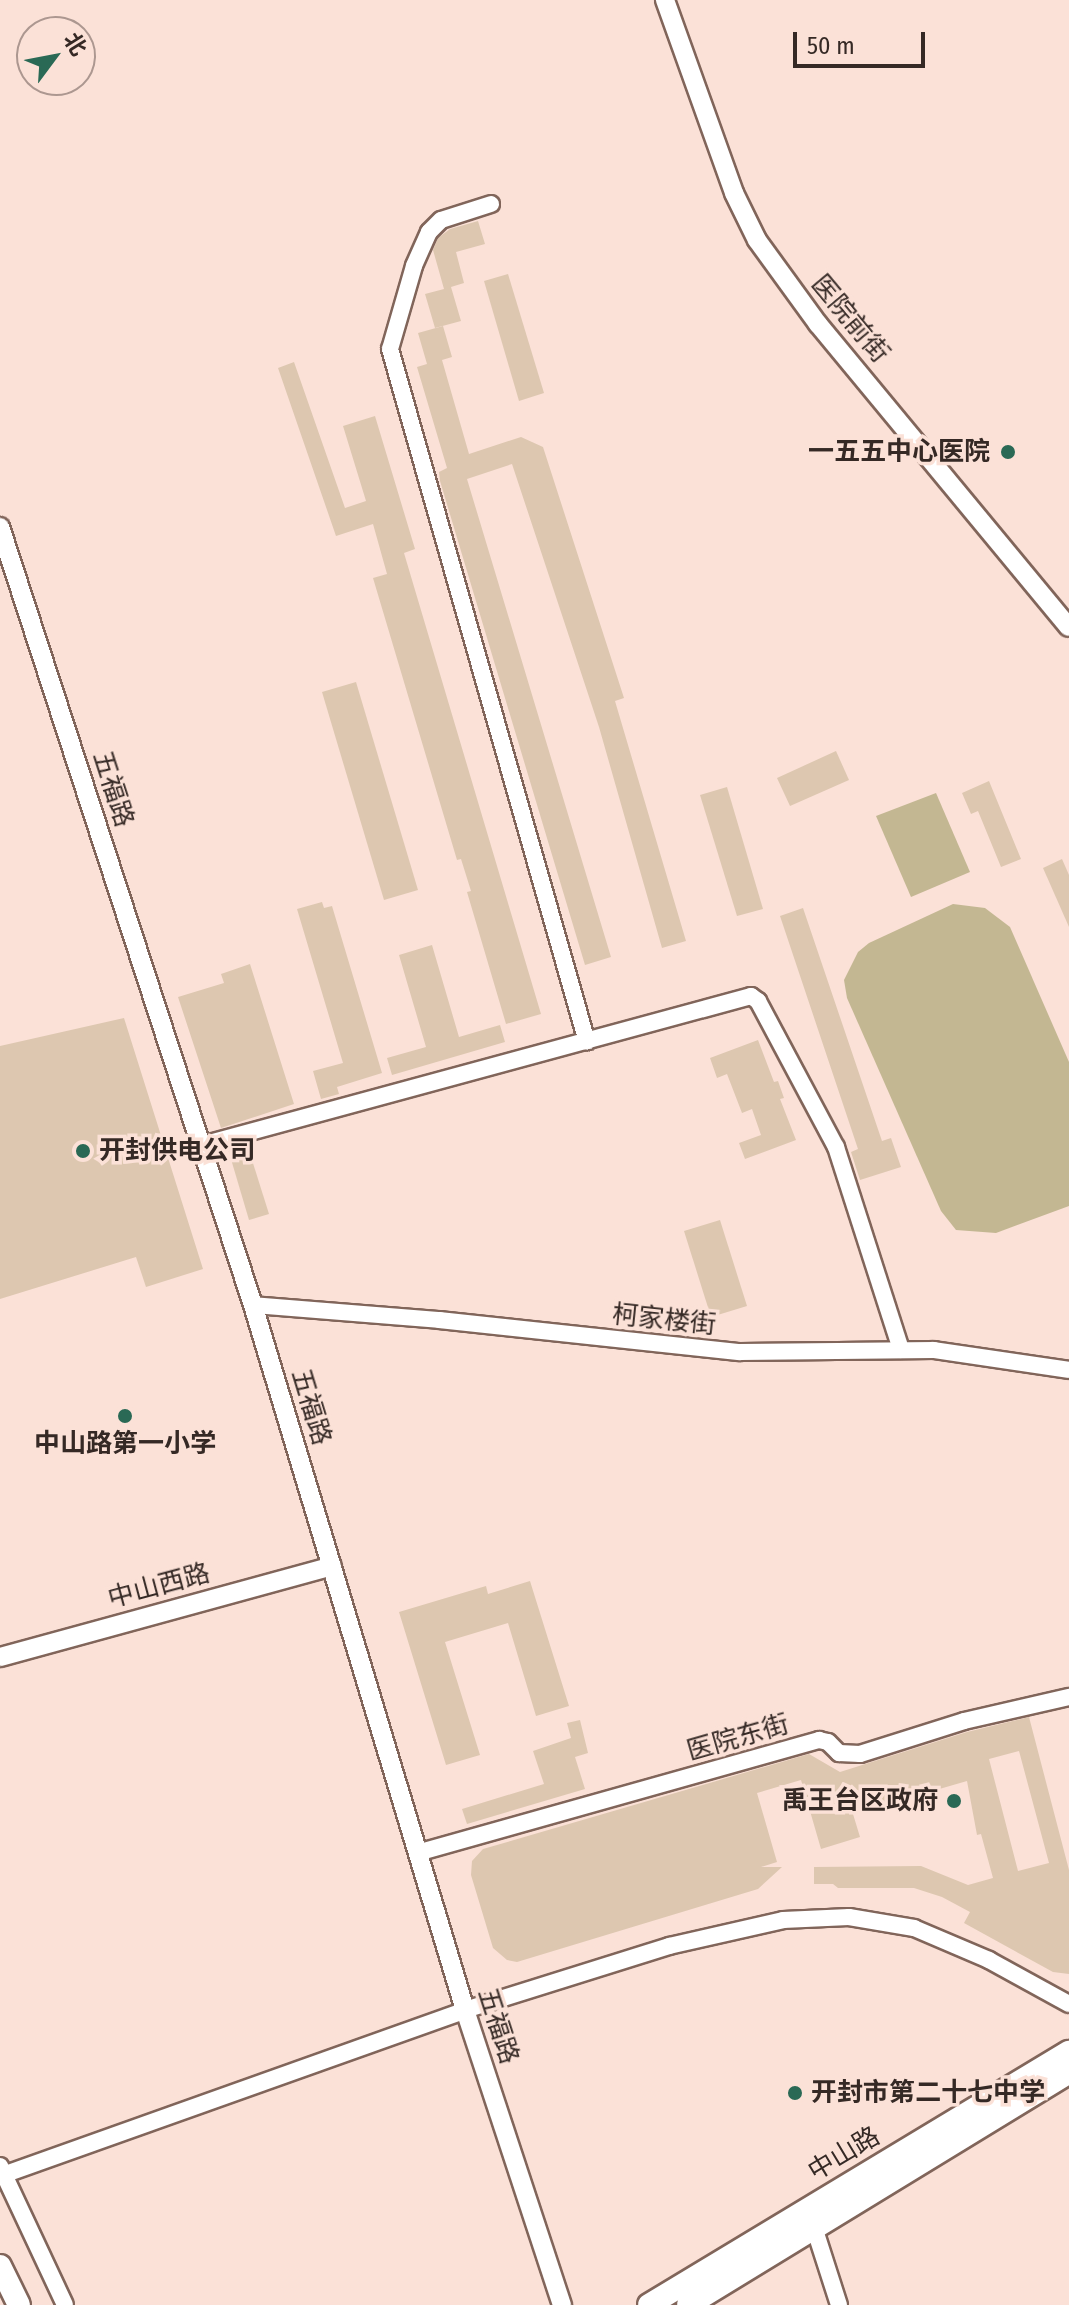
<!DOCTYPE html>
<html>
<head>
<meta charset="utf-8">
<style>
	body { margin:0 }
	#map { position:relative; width:1069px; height:2305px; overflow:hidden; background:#fbe1d7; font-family:"Fira Sans Condensed","Noto Sans SC",sans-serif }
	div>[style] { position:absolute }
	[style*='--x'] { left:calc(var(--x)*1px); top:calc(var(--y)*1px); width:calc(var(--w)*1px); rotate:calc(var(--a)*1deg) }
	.green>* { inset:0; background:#c3b792 }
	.building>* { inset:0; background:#ddc7b0 }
	.roads { filter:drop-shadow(2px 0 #81655a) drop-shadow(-2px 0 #81655a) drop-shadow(0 2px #81655a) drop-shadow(0 -2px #81655a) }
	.minor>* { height:16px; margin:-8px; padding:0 8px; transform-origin:8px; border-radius:8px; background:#fff }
	.tertiary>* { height:18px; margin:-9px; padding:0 9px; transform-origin:9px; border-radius:9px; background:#fff }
	.secondary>* { height:22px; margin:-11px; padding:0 11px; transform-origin:11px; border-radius:11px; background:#fff }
	.dots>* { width:22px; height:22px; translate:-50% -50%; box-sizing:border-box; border:4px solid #fbe1d7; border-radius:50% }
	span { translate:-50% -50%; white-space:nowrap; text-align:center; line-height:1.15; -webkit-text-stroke:7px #fbe1d7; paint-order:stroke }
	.street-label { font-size:26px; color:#352925 }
	.poi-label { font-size:26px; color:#352925; font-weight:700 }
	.right { translate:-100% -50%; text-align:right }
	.left { translate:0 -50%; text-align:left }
	.north { position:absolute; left:16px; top:16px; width:80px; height:80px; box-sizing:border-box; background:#fbe1d7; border:2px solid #ac9790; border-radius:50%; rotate:58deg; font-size:22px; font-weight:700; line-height:32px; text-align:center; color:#352925 }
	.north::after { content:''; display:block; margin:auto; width:28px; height:36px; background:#2a6955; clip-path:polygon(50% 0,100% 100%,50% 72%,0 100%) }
	.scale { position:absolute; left:793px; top:32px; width:132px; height:36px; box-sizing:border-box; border:4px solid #352925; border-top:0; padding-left:10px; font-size:24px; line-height:28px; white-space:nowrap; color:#352925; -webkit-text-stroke:6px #fbe1d7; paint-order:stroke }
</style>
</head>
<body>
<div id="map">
	<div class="green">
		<div style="clip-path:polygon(936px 793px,970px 872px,911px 897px,876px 816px)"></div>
		<div style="clip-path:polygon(953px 904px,985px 908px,1010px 927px,1069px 1062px,1069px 1206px,996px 1233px,956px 1230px,941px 1211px,847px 998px,844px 980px,858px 952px,869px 943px)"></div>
	</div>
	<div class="building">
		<div style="clip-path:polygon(478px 221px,485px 244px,456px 252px,464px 283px,451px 287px,461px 321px,435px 328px,425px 294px,444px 289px,433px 250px,438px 238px,450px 229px)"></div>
		<div style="clip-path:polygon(508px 274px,544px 393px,519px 401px,484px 281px)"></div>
		<div style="clip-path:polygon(443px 326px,452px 357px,442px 360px,469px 454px,521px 437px,543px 447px,624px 698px,615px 701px,686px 941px,662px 948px,599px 727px,512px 464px,467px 479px,611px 957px,585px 965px,440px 481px,439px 472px,447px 468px,417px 367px,427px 364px,418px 333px)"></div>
		<div style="clip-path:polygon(294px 362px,345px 508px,366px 501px,343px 426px,375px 416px,415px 549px,404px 553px,541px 1014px,506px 1024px,467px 892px,471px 891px,461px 859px,457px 860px,373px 578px,387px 574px,373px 524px,336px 536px,278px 368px)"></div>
		<div style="clip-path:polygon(356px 682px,418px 890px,384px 900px,322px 692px)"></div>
		<div style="clip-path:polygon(836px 751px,849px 780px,790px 806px,777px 778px)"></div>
		<div style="clip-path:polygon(989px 781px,1021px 859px,1001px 867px,978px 811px,971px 814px,962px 793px)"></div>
		<div style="clip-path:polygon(727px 787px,763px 909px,737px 916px,700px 795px)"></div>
		<div style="clip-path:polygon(1062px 859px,1069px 875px,1069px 927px,1043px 868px)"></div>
		<div style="clip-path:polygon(322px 902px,324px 908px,332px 906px,382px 1073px,337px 1087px,339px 1094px,321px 1099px,313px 1071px,343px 1063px,297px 909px)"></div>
		<div style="clip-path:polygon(803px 908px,882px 1141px,891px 1138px,901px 1167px,860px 1180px,851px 1152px,858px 1149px,780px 916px)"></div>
		<div style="clip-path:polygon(432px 945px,459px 1037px,500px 1025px,505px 1042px,392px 1075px,387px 1058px,426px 1047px,399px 955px)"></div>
		<div style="clip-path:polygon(250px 964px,294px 1104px,221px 1128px,178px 997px,224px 983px,221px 974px)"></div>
		<div style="clip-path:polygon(124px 1018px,203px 1269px,146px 1287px,136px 1257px,0 1299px,0 1046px)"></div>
		<div style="clip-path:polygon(758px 1040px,774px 1082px,778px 1081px,784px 1098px,780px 1099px,796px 1140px,745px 1159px,739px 1143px,761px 1135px,752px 1109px,742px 1113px,727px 1074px,717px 1078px,710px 1058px)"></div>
		<div style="clip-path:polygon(247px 1144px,269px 1214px,249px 1220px,228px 1149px)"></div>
		<div style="clip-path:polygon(720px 1220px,747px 1306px,711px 1317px,684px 1231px)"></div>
		<div style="clip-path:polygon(530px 1581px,569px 1706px,536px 1716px,508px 1623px,445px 1642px,480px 1755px,446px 1765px,399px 1612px,486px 1586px,488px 1594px)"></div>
		<div style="clip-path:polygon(evenodd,1029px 1717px,1069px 1870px,1069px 1974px,1053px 1972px,964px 1923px,970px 1912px,942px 1897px,914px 1888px,838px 1888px,833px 1884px,814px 1884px,814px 1867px,921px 1866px,968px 1885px,993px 1878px,981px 1834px,977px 1835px,967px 1781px,853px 1814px,860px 1837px,821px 1849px,801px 1780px,757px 1793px,777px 1862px,761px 1867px,782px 1867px,758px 1889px,517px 1962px,507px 1960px,493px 1948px,471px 1875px,472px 1861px,483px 1849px,809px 1754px,840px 1772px,967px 1732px,1029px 1717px,1019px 1751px,1049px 1863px,1018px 1871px,989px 1759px,1019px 1751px)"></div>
		<div style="clip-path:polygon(580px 1720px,588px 1753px,575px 1757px,585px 1789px,467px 1824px,462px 1809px,544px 1784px,533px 1751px,571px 1738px,567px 1723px)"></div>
	</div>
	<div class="roads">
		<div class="minor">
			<div style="--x:491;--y:204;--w:52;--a:162.3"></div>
			<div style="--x:441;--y:220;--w:17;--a:135"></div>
			<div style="--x:429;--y:232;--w:37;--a:114"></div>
			<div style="--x:414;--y:266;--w:86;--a:106.1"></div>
			<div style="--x:390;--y:349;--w:720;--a:74.13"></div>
			<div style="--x:202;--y:1145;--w:569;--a:-15.18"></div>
			<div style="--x:751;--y:996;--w:9;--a:36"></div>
			<div style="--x:758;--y:1001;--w:166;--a:61.9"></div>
			<div style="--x:836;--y:1147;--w:213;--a:72.2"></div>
			<div style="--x:253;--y:1305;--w:187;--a:4.6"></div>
			<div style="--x:439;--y:1320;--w:303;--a:6.1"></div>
			<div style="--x:740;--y:1352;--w:194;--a:-0.6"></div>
			<div style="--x:934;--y:1350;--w:136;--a:8.4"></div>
			<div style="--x:417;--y:1853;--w:418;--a:-15.7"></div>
			<div style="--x:819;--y:1740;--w:9;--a:13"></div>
			<div style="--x:828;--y:1742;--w:16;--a:45"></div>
			<div style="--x:839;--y:1753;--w:21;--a:3"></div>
			<div style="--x:860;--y:1754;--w:109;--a:-17.6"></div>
			<div style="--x:964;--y:1721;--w:108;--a:-12.9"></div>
			<div style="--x:0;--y:2166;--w:153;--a:64.9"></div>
			<div style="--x:0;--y:2176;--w:494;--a:-19.6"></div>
			<div style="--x:465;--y:2010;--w:214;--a:-17.4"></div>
			<div style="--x:669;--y:1946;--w:117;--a:-12.8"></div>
			<div style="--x:783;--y:1920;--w:66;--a:-2.6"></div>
			<div style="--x:849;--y:1917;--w:66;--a:9.6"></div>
			<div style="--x:914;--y:1928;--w:82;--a:23.1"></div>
			<div style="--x:989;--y:1960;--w:91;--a:28.8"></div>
			<div style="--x:814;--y:2227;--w:82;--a:72.2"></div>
		</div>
		<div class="tertiary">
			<div style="--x:665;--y:0;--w:205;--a:70.3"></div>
			<div style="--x:734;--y:193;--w:52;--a:63.9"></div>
			<div style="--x:757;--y:240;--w:104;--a:54"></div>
			<div style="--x:818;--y:324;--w:393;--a:50.4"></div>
			<div style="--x:0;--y:527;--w:818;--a:71.99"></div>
			<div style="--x:253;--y:1305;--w:736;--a:73.26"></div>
			<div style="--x:465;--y:2010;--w:311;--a:71.8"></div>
			<div style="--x:0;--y:1657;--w:344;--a:-15.3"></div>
		</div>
		<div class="secondary">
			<div style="--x:0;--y:2266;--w:43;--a:64"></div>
			<div style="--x:649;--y:2305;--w:490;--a:-31.1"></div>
			<div style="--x:688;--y:2305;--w:447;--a:-31.4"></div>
		</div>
	</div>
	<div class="dots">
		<div style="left:1008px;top:452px;background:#2a6955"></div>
		<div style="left:83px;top:1151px;background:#2a6955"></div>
		<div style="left:125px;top:1416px;background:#2a6955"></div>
		<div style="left:954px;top:1801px;background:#2a6955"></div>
		<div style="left:795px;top:2093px;background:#2a6955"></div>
	</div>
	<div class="street-label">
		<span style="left:850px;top:319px;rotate:50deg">医院前街</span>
		<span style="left:113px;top:789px;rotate:72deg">五福路</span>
		<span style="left:664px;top:1320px;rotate:6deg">柯家楼街</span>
		<span style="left:311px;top:1407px;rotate:73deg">五福路</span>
		<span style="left:159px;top:1586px;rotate:-15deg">中山西路</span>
		<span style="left:738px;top:1738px;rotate:-16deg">医院东街</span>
		<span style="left:498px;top:2026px;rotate:72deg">五福路</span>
		<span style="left:844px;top:2154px;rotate:-31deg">中山路</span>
	</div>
	<div class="poi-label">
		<span class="right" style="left:990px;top:452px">一五五中心医院</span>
		<span class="left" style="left:99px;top:1151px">开封供电公司</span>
		<span style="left:125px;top:1444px">中山路第一小学</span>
		<span class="right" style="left:938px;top:1801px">禹王台区政府</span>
		<span class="left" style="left:811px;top:2093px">开封市第二十七中学</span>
	</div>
	<div class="north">北</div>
	<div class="scale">50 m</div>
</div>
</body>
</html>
